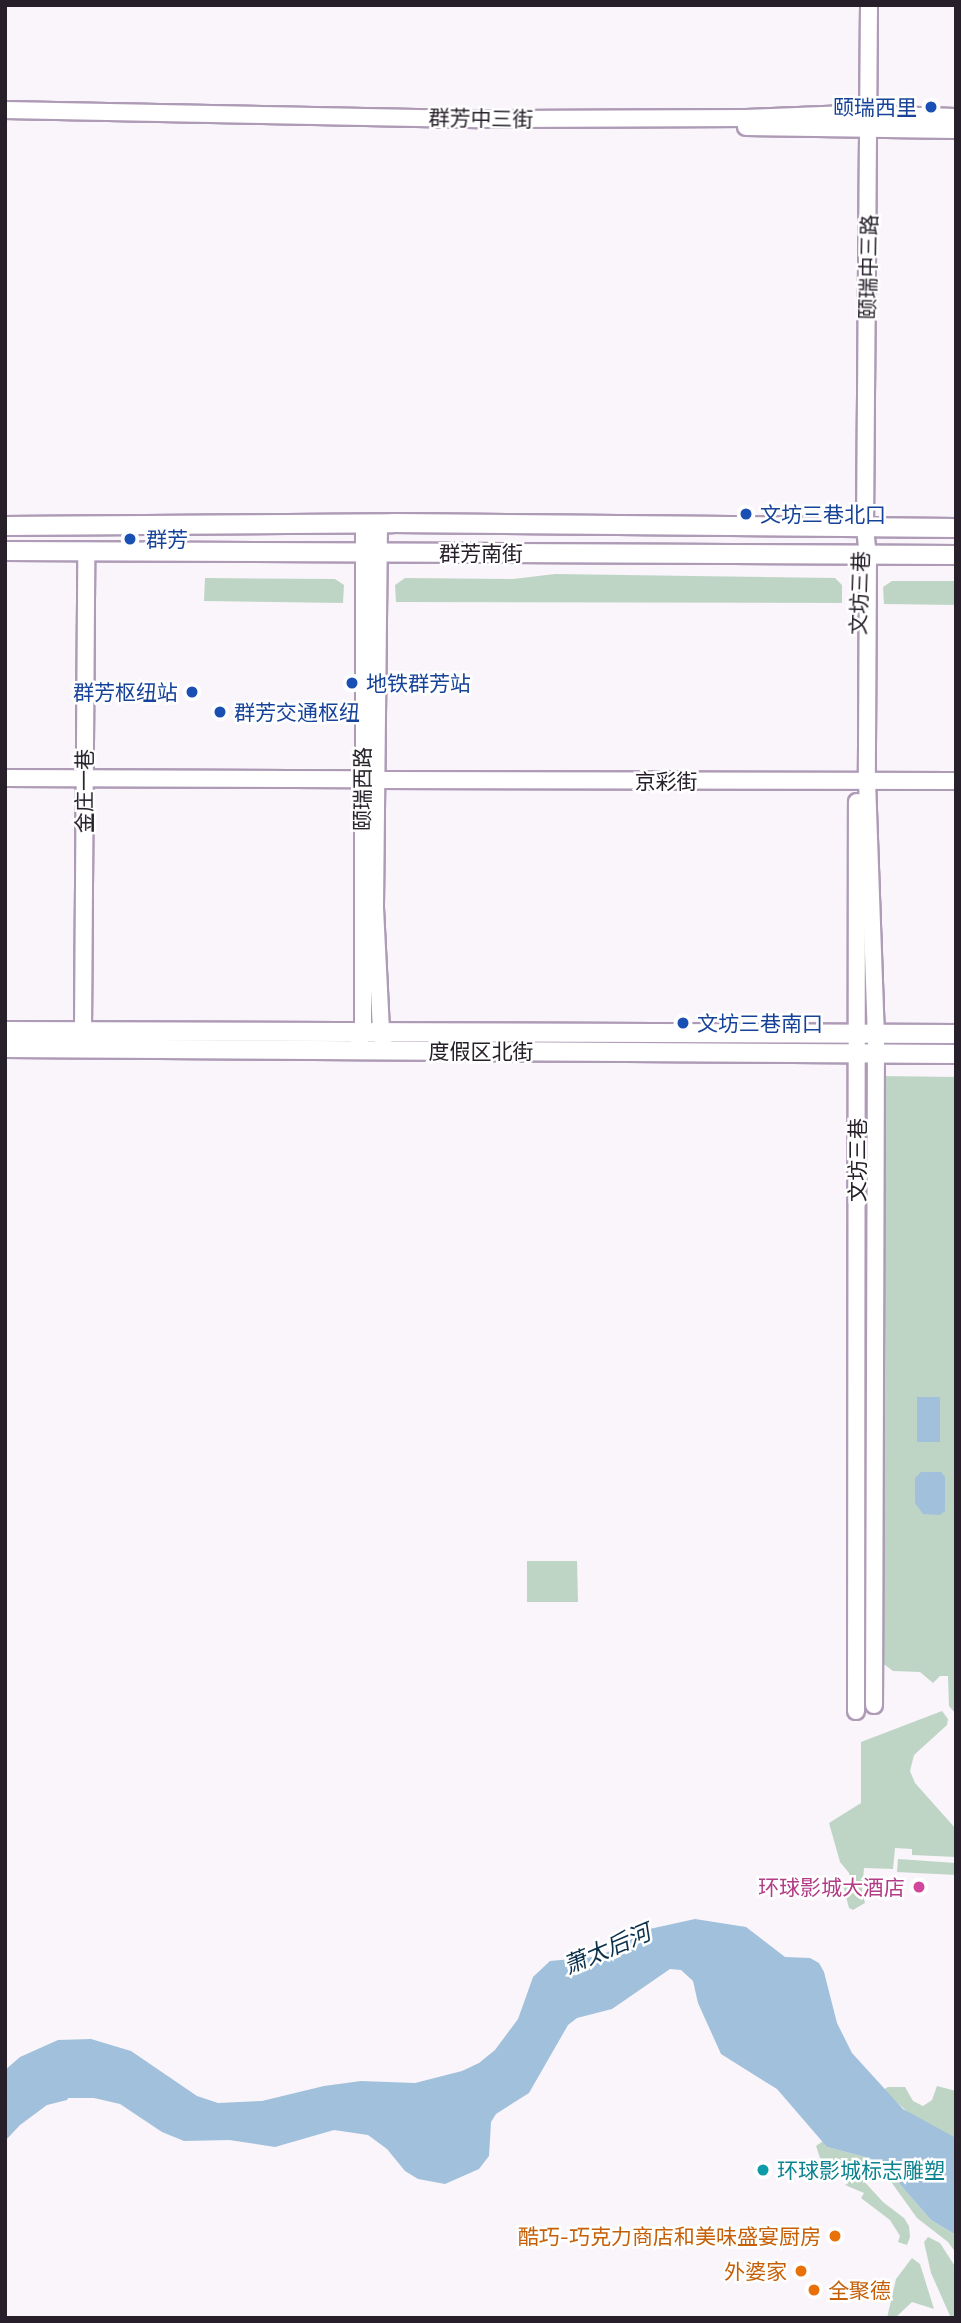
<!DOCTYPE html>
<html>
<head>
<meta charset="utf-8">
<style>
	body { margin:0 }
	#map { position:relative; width:961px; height:2323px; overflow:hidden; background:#f9f5fb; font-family:"Titillium Web","Noto Sans SC",sans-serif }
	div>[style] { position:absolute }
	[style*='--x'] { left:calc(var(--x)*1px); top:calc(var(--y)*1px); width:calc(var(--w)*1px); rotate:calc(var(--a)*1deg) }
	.green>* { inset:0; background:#bed5c6 }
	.water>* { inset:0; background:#a1c0db }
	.roads { filter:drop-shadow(2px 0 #ae9bb6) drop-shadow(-2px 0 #ae9bb6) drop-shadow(0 2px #ae9bb6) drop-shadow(0 -2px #ae9bb6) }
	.secondary>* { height:16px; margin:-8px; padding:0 8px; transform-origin:8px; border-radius:8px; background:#fff }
	.primary>* { height:18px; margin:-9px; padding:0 9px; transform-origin:9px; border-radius:9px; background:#fff }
	.dots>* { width:19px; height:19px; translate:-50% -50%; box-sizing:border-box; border:4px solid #fff; border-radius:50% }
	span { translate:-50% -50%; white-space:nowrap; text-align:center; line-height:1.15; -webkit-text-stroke:5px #fff; paint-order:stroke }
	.transit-label { font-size:21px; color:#164399 }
	.right { translate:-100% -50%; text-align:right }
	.left { translate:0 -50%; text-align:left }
	.street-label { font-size:21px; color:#27202a }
	.hotel-label { font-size:21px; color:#b23c85 }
	.culture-label { font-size:21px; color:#0d838f }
	.food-label { font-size:21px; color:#c56008 }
	.water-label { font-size:23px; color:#0b304c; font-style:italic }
	.frame { position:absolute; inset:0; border:7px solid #27202a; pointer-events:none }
</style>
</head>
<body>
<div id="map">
	<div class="green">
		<div style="clip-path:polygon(555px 574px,835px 578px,842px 585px,842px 603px,396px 602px,395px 585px,405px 578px,513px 579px)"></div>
		<div style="clip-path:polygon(205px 578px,335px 579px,344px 585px,343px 603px,204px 601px)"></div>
		<div style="clip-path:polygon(892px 581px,956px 581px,956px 605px,884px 604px,883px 587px)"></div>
		<div style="clip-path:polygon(880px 1076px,956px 1077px,956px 1714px,949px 1706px,948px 1676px,940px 1676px,933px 1683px,920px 1672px,893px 1671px,881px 1662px)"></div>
		<div style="clip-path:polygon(527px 1561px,577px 1561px,578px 1602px,527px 1602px)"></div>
		<div style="clip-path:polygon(942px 1711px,948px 1719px,947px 1725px,914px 1755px,910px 1771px,915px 1783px,956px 1829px,956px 1857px,912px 1855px,912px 1849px,895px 1848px,893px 1869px,864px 1868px,862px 1891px,865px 1903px,853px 1910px,849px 1908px,843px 1885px,851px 1883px,849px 1873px,840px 1862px,829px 1823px,861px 1803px,861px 1742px)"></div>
		<div style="clip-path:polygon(898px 1859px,956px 1863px,956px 1875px,897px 1872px)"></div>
		<div style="clip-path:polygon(937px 2086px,956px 2091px,956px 2140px,912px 2116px,883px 2090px,888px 2087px,905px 2087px,913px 2101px,923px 2106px,932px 2100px)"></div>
		<div style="clip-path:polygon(823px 2141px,827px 2147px,869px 2158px,883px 2165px,931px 2220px,956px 2235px,956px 2253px,948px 2242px,917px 2218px,889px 2179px,851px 2165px,821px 2161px,816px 2146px)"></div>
		<div style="clip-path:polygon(861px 2178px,883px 2202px,904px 2218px,909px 2226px,910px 2237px,907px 2245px,898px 2242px,900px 2236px,890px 2220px,861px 2198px,864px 2193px,845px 2185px,849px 2180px)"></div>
		<div style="clip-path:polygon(928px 2237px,940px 2243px,956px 2268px,956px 2318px,951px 2318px,931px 2273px,924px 2242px)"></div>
		<div style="clip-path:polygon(912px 2258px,920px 2264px,934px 2309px,912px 2302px,895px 2318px,887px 2318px,896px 2279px)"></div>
	</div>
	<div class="water">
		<div style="clip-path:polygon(917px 1397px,940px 1397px,940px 1442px,917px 1442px)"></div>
		<div style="clip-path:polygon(921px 1472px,941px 1472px,945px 1477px,945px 1511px,940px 1515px,923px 1514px,915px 1503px,915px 1478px)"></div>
		<div style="clip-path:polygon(695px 1919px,746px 1927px,785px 1957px,810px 1958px,819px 1963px,824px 1972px,837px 2023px,852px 2053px,903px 2109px,956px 2138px,956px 2235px,931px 2220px,883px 2165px,869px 2158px,827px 2147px,777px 2089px,721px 2054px,698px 2003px,693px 1981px,681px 1970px,670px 1969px,612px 2009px,577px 2018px,568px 2025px,529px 2093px,496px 2114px,491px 2122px,489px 2156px,479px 2169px,445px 2184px,418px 2179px,405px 2171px,387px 2149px,368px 2135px,334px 2130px,275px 2147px,229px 2140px,184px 2141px,162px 2132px,120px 2104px,94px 2098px,68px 2098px,67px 2100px,47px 2105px,20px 2125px,5px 2141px,5px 2070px,20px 2057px,58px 2040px,91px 2039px,131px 2051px,197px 2096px,218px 2103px,262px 2101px,324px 2086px,361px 2081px,415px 2083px,462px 2071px,479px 2063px,495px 2050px,518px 2019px,533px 1977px,550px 1961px,593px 1957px,617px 1949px,645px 1930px)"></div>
	</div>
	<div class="roads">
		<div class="secondary">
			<div style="--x:869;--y:5;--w:523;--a:90.44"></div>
			<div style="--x:865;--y:528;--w:27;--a:84"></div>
			<div style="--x:868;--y:555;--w:226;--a:90.3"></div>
			<div style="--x:867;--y:781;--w:253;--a:88"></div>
			<div style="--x:876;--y:1034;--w:671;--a:90.17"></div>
			<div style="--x:5;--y:110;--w:476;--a:1.1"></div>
			<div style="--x:481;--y:119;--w:265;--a:-0.2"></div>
			<div style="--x:746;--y:118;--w:103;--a:-2.2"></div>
			<div style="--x:849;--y:114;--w:107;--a:1.6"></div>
			<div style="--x:746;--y:127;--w:210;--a:0.8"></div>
			<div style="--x:379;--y:524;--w:384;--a:90.6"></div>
			<div style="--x:375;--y:908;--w:123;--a:87.2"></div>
			<div style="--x:381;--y:1031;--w:20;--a:79"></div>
			<div style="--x:5;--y:778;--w:357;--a:0.2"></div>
			<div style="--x:375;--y:780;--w:581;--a:0.1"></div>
			<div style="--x:83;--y:1031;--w:479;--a:-89.6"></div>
			<div style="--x:359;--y:1043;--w:13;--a:-72"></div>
			<div style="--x:363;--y:1031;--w:507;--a:-89.89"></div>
			<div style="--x:856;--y:1711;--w:909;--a:-89.94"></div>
		</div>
		<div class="primary">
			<div style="--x:5;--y:526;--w:388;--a:-0.4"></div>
			<div style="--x:393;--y:523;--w:563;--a:0.51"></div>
			<div style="--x:5;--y:551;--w:951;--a:0.24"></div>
			<div style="--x:5;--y:1031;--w:951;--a:0.18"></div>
			<div style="--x:5;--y:1048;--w:951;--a:0.36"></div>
		</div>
	</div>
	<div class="dots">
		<div style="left:931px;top:107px;background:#1a4fb4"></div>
		<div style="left:746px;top:514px;background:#1a4fb4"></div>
		<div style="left:130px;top:539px;background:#1a4fb4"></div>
		<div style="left:352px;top:683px;background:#1a4fb4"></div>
		<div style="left:192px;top:692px;background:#1a4fb4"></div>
		<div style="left:220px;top:712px;background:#1a4fb4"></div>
		<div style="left:683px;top:1023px;background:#1a4fb4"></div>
		<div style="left:919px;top:1887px;background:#d1479c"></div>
		<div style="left:763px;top:2170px;background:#0f9aa8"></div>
		<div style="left:835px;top:2236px;background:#e8710a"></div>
		<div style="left:801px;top:2271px;background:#e8710a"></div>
		<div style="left:814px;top:2290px;background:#e8710a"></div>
	</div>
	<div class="transit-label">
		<span class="right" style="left:917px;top:107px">颐瑞西里</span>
		<span class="left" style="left:760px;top:514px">文坊三巷北口</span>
		<span class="left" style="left:146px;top:539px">群芳</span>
		<span class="left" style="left:366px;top:683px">地铁群芳站</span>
		<span class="right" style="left:178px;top:692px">群芳枢纽站</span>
		<span class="left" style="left:234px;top:712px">群芳交通枢纽</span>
		<span class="left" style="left:697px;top:1023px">文坊三巷南口</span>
	</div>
	<div class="street-label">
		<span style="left:481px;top:118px;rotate:1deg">群芳中三街</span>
		<span style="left:868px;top:267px;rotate:-89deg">颐瑞中三路</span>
		<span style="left:481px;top:553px">群芳南街</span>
		<span style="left:859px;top:593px;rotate:-88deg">文坊三巷</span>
		<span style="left:666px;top:781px">京彩街</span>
		<span style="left:362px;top:789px;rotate:-90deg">颐瑞西路</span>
		<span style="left:84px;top:791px;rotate:-90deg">金庄一巷</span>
		<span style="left:481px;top:1051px">度假区北街</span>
		<span style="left:857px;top:1160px;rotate:-90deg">文坊三巷</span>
	</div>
	<div class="hotel-label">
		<span class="right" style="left:905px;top:1887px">环球影城大酒店</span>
	</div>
	<div class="culture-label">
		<span class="left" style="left:777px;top:2170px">环球影城标志雕塑</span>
	</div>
	<div class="food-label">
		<span class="right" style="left:821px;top:2236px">酷巧-巧克力商店和美味盛宴厨房</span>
		<span class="right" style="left:787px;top:2271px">外婆家</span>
		<span class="left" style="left:828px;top:2290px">全聚德</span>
	</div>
	<div class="water-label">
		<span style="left:607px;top:1949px;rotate:-23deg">萧太后河</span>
	</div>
	<div class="frame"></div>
</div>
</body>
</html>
